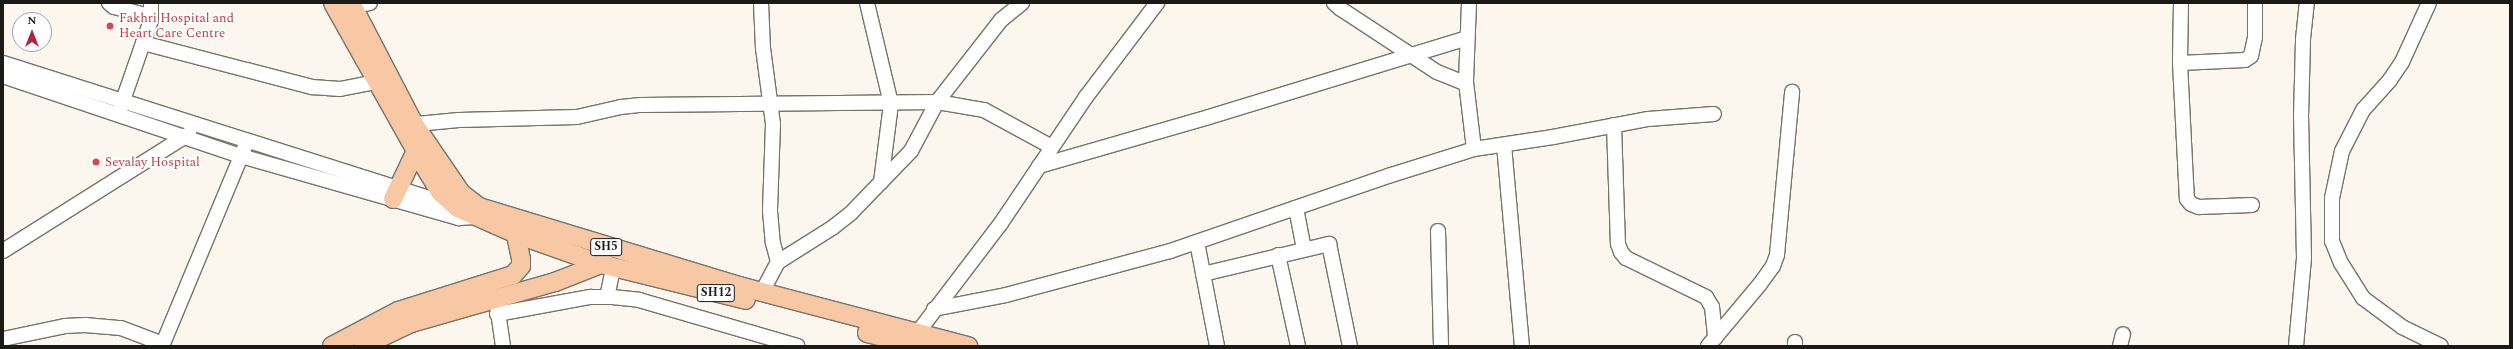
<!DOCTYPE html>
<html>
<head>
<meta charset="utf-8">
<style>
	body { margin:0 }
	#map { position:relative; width:2513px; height:349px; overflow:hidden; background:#fbf7ef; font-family:Spectral,serif }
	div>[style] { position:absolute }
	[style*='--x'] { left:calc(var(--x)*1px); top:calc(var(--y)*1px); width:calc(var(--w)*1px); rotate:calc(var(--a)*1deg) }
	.roads { filter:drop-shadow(1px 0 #77736c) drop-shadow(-1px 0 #77736c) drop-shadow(0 1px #77736c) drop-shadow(0 -1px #77736c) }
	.minor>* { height:14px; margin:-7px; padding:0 7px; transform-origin:7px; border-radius:7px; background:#fff }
	.major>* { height:18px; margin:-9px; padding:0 9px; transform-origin:9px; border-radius:9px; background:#f8c7a3 }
	.dots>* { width:11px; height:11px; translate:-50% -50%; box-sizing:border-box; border:2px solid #fff; border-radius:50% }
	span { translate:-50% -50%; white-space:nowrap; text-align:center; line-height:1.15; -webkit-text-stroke:4px #fff; paint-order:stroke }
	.shield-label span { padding:1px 3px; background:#fff; border:1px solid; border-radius:3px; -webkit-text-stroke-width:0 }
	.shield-label { font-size:12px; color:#1c1a17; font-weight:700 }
	.health-label { font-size:13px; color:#be3a42 }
	.left { translate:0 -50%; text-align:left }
	.frame { position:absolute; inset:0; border:4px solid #1c1a17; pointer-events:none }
	.north { position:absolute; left:12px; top:12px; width:40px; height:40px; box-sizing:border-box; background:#fff; border:1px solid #a4a3a2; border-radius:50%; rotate:0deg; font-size:11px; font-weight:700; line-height:16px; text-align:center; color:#1c1a17 }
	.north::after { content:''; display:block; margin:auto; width:14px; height:18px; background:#b4223f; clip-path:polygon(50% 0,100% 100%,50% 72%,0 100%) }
</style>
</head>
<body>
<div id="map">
	<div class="roads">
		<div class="minor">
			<div style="--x:109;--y:3;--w:6;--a:39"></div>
			<div style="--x:114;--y:7;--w:38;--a:14"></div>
			<div style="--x:761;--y:3;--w:45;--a:87.5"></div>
			<div style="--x:763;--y:48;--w:77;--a:82.5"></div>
			<div style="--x:773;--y:124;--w:87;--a:92"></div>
			<div style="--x:770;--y:211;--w:32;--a:85"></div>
			<div style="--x:773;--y:243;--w:20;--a:75"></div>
			<div style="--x:867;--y:3;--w:104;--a:76.6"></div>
			<div style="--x:891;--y:104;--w:79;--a:97.3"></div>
			<div style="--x:1334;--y:3;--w:9;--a:41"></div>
			<div style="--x:1341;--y:9;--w:115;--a:33.3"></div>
			<div style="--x:1437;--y:72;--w:31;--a:22"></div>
			<div style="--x:1469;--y:3;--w:79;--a:92.2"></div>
			<div style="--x:1466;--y:82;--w:67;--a:83.2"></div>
			<div style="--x:2181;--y:3;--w:60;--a:91"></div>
			<div style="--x:2180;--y:63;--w:136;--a:87.1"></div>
			<div style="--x:2187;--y:199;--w:6;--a:51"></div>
			<div style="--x:2191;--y:204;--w:9;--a:21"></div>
			<div style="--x:2199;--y:207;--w:53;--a:-2.2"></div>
			<div style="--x:2429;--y:3;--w:65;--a:114.6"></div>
			<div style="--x:2402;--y:62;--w:22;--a:124"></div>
			<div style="--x:2390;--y:80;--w:40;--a:132"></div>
			<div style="--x:2363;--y:110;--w:46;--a:117.1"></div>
			<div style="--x:2342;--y:151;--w:48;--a:102"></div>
			<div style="--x:2332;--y:198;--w:43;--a:90"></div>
			<div style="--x:2332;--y:241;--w:24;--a:68"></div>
			<div style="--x:2341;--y:263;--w:41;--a:57.8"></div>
			<div style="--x:2363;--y:298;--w:49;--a:36.6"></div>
			<div style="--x:2402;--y:327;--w:43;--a:26"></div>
			<div style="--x:352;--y:6;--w:18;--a:-9"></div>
			<div style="--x:143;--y:43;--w:175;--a:14.6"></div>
			<div style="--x:312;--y:87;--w:28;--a:4"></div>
			<div style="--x:340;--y:89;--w:37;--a:-11"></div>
			<div style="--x:3;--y:63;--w:473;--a:17.6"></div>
			<div style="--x:2180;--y:63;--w:65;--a:-2.6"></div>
			<div style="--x:2245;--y:60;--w:7;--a:-34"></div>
			<div style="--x:2251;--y:56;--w:19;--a:-78"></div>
			<div style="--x:2255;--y:37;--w:34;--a:-90"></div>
			<div style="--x:3;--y:76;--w:251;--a:18.6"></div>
			<div style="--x:241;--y:156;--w:227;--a:15.9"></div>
			<div style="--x:459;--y:218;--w:17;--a:-3"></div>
			<div style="--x:120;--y:109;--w:94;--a:-70.8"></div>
			<div style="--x:151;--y:20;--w:17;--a:-90"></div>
			<div style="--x:406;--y:125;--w:53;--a:-5.4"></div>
			<div style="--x:459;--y:120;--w:118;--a:-1.5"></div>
			<div style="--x:577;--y:117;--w:45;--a:-12.8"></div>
			<div style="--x:621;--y:107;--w:20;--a:-6"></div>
			<div style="--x:641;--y:105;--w:296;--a:-0.6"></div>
			<div style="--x:937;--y:102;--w:48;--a:9.7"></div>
			<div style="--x:984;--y:110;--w:77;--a:28.6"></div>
			<div style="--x:1614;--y:125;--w:119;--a:88.1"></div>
			<div style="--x:1618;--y:244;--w:9;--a:69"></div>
			<div style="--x:1621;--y:252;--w:8;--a:50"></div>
			<div style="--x:1626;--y:258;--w:89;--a:26"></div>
			<div style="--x:1706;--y:297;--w:12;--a:59"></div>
			<div style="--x:1712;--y:307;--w:31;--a:84"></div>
			<div style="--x:1504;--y:145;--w:202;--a:84.9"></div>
			<div style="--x:1039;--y:166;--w:177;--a:-16.1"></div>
			<div style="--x:1209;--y:117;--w:270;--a:-17"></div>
			<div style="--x:1296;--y:208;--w:42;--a:79"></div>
			<div style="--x:1438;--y:231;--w:115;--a:88.5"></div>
			<div style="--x:1197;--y:242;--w:106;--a:79.1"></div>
			<div style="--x:3;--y:251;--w:220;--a:-32.2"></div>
			<div style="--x:1278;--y:255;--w:93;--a:77.6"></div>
			<div style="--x:1203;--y:274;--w:130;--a:-13.4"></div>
			<div style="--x:1329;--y:244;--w:104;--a:78.4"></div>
			<div style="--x:762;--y:292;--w:34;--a:-62"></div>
			<div style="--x:778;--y:262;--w:64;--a:-32.2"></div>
			<div style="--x:832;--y:228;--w:24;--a:-38"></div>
			<div style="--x:851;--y:213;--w:86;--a:-45.9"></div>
			<div style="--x:911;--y:151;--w:55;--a:-62"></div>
			<div style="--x:937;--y:102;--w:104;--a:-52"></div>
			<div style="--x:1001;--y:20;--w:27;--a:-39"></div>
			<div style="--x:607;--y:297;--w:30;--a:-78"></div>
			<div style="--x:497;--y:305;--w:41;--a:81.7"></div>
			<div style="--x:934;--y:309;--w:73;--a:-11"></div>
			<div style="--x:1006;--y:295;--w:170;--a:-15"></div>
			<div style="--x:1170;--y:251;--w:231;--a:-19"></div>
			<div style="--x:1388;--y:176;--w:90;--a:-17.4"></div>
			<div style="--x:1474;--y:149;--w:80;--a:-8.6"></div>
			<div style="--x:1553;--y:137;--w:97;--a:-10.7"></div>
			<div style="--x:1648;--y:119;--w:66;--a:-4.3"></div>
			<div style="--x:497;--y:314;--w:95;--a:-10.4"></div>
			<div style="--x:590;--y:297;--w:22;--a:0"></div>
			<div style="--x:612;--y:297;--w:27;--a:6"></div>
			<div style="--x:639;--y:300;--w:165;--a:16.2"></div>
			<div style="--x:3;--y:339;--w:63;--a:-11.8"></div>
			<div style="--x:65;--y:326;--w:20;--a:-3"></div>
			<div style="--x:85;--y:325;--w:36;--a:5"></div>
			<div style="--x:121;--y:328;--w:45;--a:20.9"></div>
			<div style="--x:912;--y:340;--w:147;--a:-52.7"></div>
			<div style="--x:1001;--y:223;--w:152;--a:-56"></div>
			<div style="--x:1086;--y:97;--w:118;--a:-52.9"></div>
			<div style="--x:162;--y:346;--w:216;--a:-67.4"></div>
			<div style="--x:1708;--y:346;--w:81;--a:-50"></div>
			<div style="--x:1760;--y:284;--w:22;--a:-54"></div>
			<div style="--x:1773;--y:266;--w:12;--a:-70"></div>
			<div style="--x:1777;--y:255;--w:164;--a:-84.7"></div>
			<div style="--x:1795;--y:346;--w:4;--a:-90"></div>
			<div style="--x:2120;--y:346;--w:12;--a:-76"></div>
			<div style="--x:2296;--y:346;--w:88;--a:-84.8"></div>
			<div style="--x:2304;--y:258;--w:141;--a:-91.2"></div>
			<div style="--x:2301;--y:117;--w:78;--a:-88.5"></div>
			<div style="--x:2303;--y:39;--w:36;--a:-84"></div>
		</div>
		<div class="major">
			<div style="--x:333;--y:3;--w:194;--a:60.7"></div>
			<div style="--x:428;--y:172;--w:23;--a:59"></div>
			<div style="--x:440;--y:192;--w:24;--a:42"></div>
			<div style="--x:458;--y:208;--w:64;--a:24.1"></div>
			<div style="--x:516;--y:234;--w:90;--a:19.4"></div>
			<div style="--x:601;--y:264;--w:149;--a:13.9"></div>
			<div style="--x:351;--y:3;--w:136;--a:62.5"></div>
			<div style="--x:414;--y:124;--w:83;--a:55.7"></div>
			<div style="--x:461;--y:193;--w:23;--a:38"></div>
			<div style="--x:479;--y:207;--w:272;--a:16.9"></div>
			<div style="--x:739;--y:286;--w:237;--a:14.7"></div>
			<div style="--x:393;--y:199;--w:53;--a:-64.4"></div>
			<div style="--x:867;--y:333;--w:54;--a:14"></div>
			<div style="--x:332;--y:346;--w:75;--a:-27.9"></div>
			<div style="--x:398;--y:311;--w:121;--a:-17.4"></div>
			<div style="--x:513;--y:275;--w:12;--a:-48"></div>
			<div style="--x:521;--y:266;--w:7;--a:-90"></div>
			<div style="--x:521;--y:259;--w:35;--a:-102"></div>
			<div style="--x:363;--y:346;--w:53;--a:-25.6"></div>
			<div style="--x:411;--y:323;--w:150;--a:-15.9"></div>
			<div style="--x:555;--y:282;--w:49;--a:-21.4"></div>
			<div style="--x:601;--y:264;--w:4;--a:-45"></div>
		</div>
	</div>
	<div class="dots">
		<div style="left:110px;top:26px;background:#e0444e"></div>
		<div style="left:96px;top:162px;background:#e0444e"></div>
	</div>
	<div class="shield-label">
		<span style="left:606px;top:247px">SH5</span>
		<span style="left:716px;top:293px">SH12</span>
	</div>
	<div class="health-label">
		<span class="left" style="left:119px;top:26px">Fakhri Hospital and<br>Heart Care Centre</span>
		<span class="left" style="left:105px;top:162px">Sevalay Hospital</span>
	</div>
	<div class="frame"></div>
	<div class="north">N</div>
</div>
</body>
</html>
